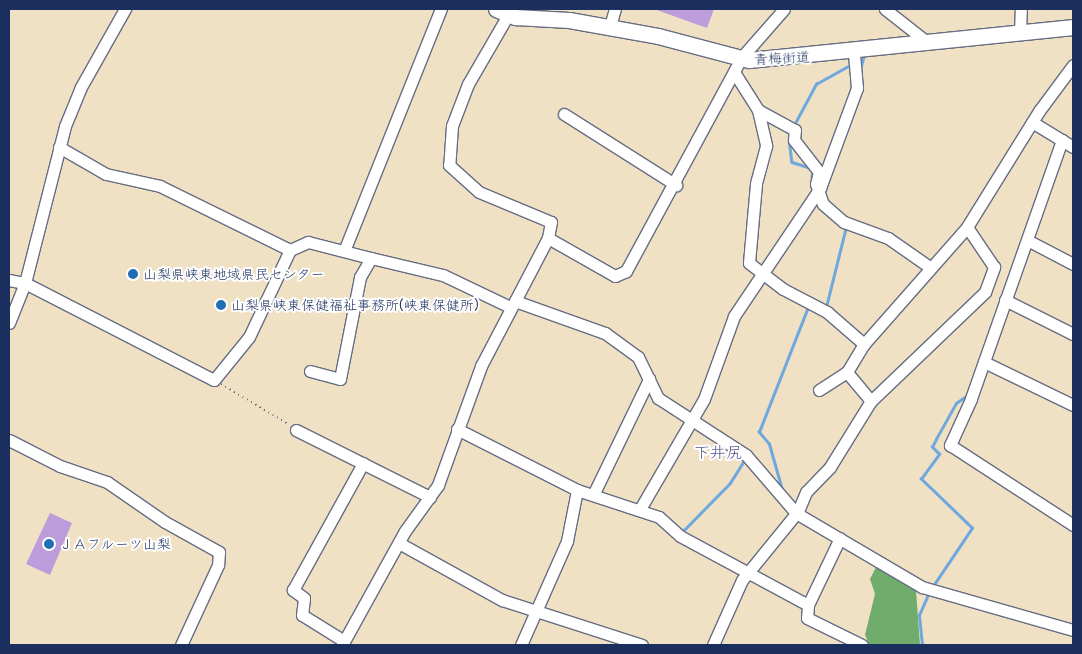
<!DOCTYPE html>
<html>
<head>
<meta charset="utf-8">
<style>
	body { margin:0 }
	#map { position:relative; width:1082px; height:654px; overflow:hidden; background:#f0e1c4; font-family:"Patrick Hand","Klee One",sans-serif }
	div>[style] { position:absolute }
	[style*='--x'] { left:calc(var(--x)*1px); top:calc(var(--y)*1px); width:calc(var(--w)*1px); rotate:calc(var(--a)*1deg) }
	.forest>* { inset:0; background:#70ac6c }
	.stream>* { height:2.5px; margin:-1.25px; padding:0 1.25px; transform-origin:1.25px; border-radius:1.25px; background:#6da8de }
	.building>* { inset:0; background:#bd9cdb }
	.path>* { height:2px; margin-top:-1px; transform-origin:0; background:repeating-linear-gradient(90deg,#666d82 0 1px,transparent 0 5px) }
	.roads { filter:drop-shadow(1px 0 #666d82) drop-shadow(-1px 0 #666d82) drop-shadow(0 1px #666d82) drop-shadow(0 -1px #666d82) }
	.minor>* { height:11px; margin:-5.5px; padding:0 5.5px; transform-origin:5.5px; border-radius:5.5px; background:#fff }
	.major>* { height:15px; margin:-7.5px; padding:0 7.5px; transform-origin:7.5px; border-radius:7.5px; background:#fff }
	.dots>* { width:14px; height:14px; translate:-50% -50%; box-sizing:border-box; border:2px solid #fff; border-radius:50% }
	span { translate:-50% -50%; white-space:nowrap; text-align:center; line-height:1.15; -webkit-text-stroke:4px #fff; paint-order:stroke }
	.street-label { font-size:14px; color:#1b2f5e }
	.poi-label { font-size:14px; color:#1b2f5e }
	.left { translate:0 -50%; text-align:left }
	.quarter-label { font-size:16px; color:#54558a }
	.frame { position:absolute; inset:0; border:10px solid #1b2f5e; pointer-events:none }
</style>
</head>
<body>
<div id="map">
	<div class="forest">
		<div style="clip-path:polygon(876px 567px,916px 591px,920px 645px,869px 644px,865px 635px,875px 594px,870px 579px)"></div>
	</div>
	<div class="stream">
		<div style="--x:861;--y:66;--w:11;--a:-75"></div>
		<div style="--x:794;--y:125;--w:47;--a:-61.8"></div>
		<div style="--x:816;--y:84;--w:38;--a:-29"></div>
		<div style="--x:789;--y:139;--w:23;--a:83"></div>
		<div style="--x:792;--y:162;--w:22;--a:18"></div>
		<div style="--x:813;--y:169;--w:8;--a:97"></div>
		<div style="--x:826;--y:307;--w:82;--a:-76"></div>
		<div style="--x:782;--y:490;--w:48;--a:-105.8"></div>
		<div style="--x:769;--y:444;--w:16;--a:-130"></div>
		<div style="--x:759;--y:432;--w:134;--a:-68.6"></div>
		<div style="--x:683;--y:531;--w:67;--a:-45.6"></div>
		<div style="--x:730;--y:483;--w:28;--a:-58"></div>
		<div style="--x:933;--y:586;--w:70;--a:-56.1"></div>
		<div style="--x:972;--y:528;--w:71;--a:-136.1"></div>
		<div style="--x:921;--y:479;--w:31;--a:-54"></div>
		<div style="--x:939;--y:454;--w:10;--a:-135"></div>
		<div style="--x:932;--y:447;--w:9;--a:-63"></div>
		<div style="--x:936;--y:439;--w:41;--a:-60.9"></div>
		<div style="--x:956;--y:403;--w:14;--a:-34"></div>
		<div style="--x:922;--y:645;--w:30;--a:-96"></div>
		<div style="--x:919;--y:615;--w:24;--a:-66"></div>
	</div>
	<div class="building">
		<div style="clip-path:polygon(654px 9px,714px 9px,707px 28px)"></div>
		<div style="clip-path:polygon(50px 513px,72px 523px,50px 575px,26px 564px)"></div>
	</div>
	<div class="path">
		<div style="--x:221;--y:384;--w:78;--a:30.8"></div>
	</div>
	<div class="roads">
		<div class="minor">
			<div style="--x:885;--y:9;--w:53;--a:38.2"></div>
			<div style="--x:508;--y:15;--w:80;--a:120.1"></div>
			<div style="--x:468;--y:84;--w:45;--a:110.9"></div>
			<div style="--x:452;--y:126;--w:39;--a:94"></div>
			<div style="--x:449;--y:165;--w:40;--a:42"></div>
			<div style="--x:479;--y:192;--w:78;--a:22.6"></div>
			<div style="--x:551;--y:222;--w:16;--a:101"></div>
			<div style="--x:610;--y:26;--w:18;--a:-74"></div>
			<div style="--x:1020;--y:33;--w:24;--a:-88"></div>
			<div style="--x:734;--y:72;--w:45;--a:57.7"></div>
			<div style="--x:758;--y:110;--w:37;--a:77"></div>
			<div style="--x:766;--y:146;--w:39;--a:105"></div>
			<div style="--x:756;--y:184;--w:79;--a:95.1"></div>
			<div style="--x:749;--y:263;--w:43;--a:37.4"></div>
			<div style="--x:783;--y:289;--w:50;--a:27.6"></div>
			<div style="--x:827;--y:312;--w:49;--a:40.9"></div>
			<div style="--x:758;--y:110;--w:42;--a:28.4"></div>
			<div style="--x:795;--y:130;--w:10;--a:96"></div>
			<div style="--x:794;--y:140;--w:41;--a:52"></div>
			<div style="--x:819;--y:172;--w:12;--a:104"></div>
			<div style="--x:816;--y:184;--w:21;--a:71"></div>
			<div style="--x:823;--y:204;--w:28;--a:41"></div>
			<div style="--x:844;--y:222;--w:47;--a:20"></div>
			<div style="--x:888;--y:238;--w:52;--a:34.9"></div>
			<div style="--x:564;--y:114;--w:133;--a:32.4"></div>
			<div style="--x:1032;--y:122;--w:48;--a:31.4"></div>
			<div style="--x:1062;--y:140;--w:275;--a:109.4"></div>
			<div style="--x:971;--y:399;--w:51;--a:114.5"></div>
			<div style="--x:950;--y:445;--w:147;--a:33"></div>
			<div style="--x:59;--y:147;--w:54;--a:29.9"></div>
			<div style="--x:106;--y:174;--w:55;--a:12.5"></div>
			<div style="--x:160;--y:186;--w:145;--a:26.2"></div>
			<div style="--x:1029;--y:241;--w:50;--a:27.6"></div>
			<div style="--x:344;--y:251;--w:261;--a:-68.2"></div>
			<div style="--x:371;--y:258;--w:74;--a:13.3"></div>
			<div style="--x:443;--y:275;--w:74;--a:25.5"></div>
			<div style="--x:9;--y:280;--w:16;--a:11"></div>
			<div style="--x:25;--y:283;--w:212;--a:27.2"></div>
			<div style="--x:214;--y:380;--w:55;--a:-50.9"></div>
			<div style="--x:249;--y:337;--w:96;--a:-64.8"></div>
			<div style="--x:290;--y:250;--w:20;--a:-24"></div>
			<div style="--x:308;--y:242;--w:65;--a:14.3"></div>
			<div style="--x:371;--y:258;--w:22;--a:120"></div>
			<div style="--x:360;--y:277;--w:104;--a:101.1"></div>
			<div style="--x:340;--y:379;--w:31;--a:-165"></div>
			<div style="--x:1005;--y:300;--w:76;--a:26.6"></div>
			<div style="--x:515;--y:301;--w:96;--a:19.6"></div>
			<div style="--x:605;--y:333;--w:41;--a:36"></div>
			<div style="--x:638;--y:357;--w:46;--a:64"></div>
			<div style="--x:658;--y:398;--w:105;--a:32.9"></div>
			<div style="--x:746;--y:455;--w:77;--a:49.2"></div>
			<div style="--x:796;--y:513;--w:146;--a:30.4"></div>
			<div style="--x:922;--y:587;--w:157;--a:15.9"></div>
			<div style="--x:9;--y:323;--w:43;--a:-68.2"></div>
			<div style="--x:25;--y:283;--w:162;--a:-75.7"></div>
			<div style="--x:65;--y:126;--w:42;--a:-67.7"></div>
			<div style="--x:81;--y:87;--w:90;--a:-60.6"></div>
			<div style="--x:984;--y:362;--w:99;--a:25.8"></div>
			<div style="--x:819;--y:390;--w:33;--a:-33"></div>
			<div style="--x:871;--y:401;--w:158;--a:-43.7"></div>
			<div style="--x:985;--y:292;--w:27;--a:-70"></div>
			<div style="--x:994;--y:267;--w:48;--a:-124"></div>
			<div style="--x:457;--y:429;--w:135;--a:26.9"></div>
			<div style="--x:577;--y:490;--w:86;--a:18.2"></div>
			<div style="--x:659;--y:517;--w:28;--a:42"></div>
			<div style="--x:680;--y:536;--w:145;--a:28.3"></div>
			<div style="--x:808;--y:605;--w:74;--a:-64.5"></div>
			<div style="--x:296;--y:430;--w:150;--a:26.6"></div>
			<div style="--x:9;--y:440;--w:57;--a:27"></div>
			<div style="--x:60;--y:466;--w:50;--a:18.8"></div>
			<div style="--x:107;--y:482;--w:70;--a:34.6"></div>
			<div style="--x:165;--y:522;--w:62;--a:29.1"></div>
			<div style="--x:219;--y:552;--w:13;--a:94"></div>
			<div style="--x:218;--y:565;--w:88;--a:114.8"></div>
			<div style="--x:594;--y:493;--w:127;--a:-64.2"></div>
			<div style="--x:640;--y:509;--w:127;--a:-59.8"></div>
			<div style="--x:704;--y:399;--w:88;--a:-70.1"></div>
			<div style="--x:734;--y:316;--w:154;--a:-56.1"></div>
			<div style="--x:820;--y:188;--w:107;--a:-69.7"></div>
			<div style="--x:857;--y:88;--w:37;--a:-95"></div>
			<div style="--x:399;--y:543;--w:118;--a:29"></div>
			<div style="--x:502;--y:600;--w:147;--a:17.8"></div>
			<div style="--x:808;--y:605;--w:13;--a:94"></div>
			<div style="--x:807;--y:618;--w:61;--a:26.1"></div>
			<div style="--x:344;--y:641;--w:49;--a:-148.2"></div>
			<div style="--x:302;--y:615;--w:17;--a:-83"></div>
			<div style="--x:304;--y:598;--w:14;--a:-144"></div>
			<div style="--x:293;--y:590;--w:145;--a:-61.1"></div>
			<div style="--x:342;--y:645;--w:130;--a:-61.1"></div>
			<div style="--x:405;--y:531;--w:57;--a:-54.3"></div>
			<div style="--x:438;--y:485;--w:127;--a:-70.1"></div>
			<div style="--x:481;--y:366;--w:144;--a:-62.4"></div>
			<div style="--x:548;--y:238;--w:77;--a:29.6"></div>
			<div style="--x:615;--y:276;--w:12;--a:-24"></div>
			<div style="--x:626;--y:271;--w:242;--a:-61.6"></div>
			<div style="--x:741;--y:58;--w:65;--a:-48.7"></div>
			<div style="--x:521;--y:645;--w:114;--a:-66.1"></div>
			<div style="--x:567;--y:541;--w:52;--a:-78.9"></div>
			<div style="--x:713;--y:645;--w:71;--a:-66"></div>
			<div style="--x:742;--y:580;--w:89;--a:-50.9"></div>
			<div style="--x:798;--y:511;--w:21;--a:-67"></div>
			<div style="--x:806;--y:492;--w:35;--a:-46"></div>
			<div style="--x:830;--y:467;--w:78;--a:-58.2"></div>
			<div style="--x:871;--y:401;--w:38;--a:-130"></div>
			<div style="--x:847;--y:372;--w:33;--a:-59"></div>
			<div style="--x:864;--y:344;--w:156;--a:-48.6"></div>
			<div style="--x:967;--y:227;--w:137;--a:-58.2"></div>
			<div style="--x:1039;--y:111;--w:57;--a:-53.5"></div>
		</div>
		<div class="major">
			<div style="--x:496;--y:9;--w:21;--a:23"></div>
			<div style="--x:515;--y:17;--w:54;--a:3.2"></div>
			<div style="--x:569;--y:20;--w:90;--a:10.2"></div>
			<div style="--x:658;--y:36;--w:94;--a:14.8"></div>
			<div style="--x:749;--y:60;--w:326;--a:-5.8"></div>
		</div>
	</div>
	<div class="dots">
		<div style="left:133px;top:274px;background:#1f6fb2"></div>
		<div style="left:221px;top:305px;background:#1f6fb2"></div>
		<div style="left:49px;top:544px;background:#1f6fb2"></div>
	</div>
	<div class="street-label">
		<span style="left:782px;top:58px;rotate:-3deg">青梅街道</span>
	</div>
	<div class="poi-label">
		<span class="left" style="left:143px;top:274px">山梨県峡東地域県民センター</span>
		<span class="left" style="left:231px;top:305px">山梨県峡東保健福祉事務所(峡東保健所)</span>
		<span class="left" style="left:59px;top:544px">ＪＡフルーツ山梨</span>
	</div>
	<div class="quarter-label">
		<span style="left:718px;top:452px">下井尻</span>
	</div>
	<div class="frame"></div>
</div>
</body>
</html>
